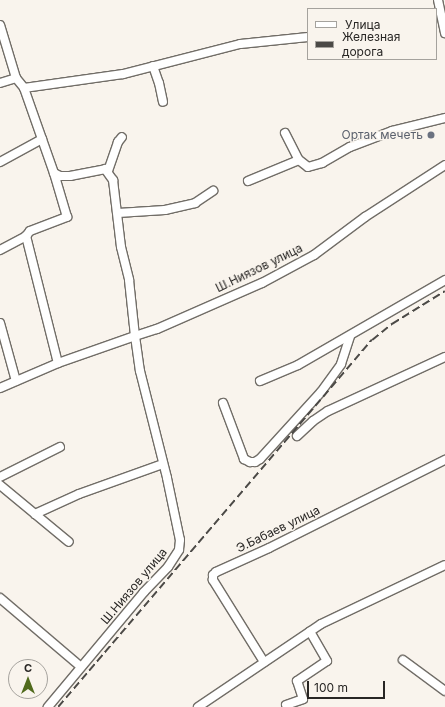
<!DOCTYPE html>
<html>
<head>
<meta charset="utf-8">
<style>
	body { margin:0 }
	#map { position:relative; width:445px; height:707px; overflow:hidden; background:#f9f4ed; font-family:Inter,sans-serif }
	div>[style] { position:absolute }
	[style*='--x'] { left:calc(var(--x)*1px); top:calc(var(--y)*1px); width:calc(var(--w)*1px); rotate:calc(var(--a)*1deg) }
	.roads { filter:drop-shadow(1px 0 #716d67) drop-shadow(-1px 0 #716d67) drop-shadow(0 1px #716d67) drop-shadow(0 -1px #716d67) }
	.minor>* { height:8px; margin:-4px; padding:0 4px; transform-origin:4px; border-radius:4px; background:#fff }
	.rail>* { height:1.5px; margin-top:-0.75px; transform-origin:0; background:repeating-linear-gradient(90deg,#4b4946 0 8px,transparent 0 12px) }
	.dots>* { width:11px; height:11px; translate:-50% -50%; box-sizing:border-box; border:2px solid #f9f4ed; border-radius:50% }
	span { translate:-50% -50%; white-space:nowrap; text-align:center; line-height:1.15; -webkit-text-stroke:3px #f9f4ed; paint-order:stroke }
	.worship-label { font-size:12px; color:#5b616d }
	.right { translate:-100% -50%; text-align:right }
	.street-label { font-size:12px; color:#282624 }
	.legend { position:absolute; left:307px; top:8px; width:130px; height:52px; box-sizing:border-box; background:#f9f4ed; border:1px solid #a5a29d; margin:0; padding:5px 7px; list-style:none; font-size:12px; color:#282624 }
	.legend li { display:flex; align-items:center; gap:8px; height:20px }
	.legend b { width:20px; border:1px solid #a5a29d }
	.north { position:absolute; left:8px; top:659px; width:40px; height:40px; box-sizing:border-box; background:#f9f4ed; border:1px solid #a5a29d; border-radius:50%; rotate:0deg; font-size:11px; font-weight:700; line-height:16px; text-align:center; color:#282624 }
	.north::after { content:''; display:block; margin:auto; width:14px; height:18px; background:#506a1c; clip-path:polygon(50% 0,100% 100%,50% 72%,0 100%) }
	.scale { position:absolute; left:307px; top:681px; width:78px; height:18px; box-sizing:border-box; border:2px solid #282624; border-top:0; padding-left:5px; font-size:12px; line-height:14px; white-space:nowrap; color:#282624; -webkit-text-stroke:3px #f9f4ed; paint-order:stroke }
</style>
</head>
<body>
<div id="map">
	<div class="roads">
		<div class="minor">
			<div style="--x:438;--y:0;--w:34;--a:78"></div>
			<div style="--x:0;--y:25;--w:55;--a:73.2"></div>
			<div style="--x:16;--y:78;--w:13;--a:51"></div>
			<div style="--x:308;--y:37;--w:68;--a:174.1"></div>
			<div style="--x:240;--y:44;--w:121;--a:165.6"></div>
			<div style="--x:123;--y:74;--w:100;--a:172"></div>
			<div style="--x:24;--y:88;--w:90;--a:70.6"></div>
			<div style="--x:54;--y:173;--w:7;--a:27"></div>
			<div style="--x:60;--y:176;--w:10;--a:0"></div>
			<div style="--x:70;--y:176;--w:36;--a:-11"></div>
			<div style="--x:105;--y:169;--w:14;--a:54"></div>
			<div style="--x:113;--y:180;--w:67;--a:83.2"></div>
			<div style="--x:121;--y:247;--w:34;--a:76"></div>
			<div style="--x:129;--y:280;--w:56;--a:83.9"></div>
			<div style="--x:135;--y:336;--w:23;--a:-18"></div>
			<div style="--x:157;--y:329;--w:115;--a:-23.7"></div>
			<div style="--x:262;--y:283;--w:59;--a:-28.3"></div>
			<div style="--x:314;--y:255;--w:64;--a:-36.7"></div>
			<div style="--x:365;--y:217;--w:95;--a:-33"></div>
			<div style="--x:153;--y:66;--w:18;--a:71"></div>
			<div style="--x:159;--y:83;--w:19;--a:78"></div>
			<div style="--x:0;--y:83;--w:17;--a:-17"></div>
			<div style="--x:285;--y:133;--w:30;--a:63"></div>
			<div style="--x:0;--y:162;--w:48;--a:-28.7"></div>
			<div style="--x:108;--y:171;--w:31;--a:-71"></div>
			<div style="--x:118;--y:142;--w:6;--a:-51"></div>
			<div style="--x:248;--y:181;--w:55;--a:-22.4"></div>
			<div style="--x:299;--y:160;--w:11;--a:38"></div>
			<div style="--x:308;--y:167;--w:15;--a:-16"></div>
			<div style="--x:322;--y:163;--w:32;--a:-30"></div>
			<div style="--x:350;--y:147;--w:45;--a:-20.9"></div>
			<div style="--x:392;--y:131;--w:55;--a:-13.8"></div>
			<div style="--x:118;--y:213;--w:47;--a:-3.7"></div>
			<div style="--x:165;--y:210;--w:31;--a:-13"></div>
			<div style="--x:195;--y:203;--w:22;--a:-34"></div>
			<div style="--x:26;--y:236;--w:131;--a:75.9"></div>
			<div style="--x:0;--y:250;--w:30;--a:-28"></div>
			<div style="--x:26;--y:236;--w:6;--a:-51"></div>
			<div style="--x:30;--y:231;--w:40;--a:-21"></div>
			<div style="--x:67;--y:217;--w:46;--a:-106.5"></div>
			<div style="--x:0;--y:323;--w:60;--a:74.6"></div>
			<div style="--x:260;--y:381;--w:41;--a:-22.8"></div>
			<div style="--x:298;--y:365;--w:170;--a:-30"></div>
			<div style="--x:0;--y:388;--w:63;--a:-23.3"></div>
			<div style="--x:58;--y:363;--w:82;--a:-19.3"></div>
			<div style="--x:135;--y:336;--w:35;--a:82"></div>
			<div style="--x:140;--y:371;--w:110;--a:75.8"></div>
			<div style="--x:167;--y:478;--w:63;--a:78.2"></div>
			<div style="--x:180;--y:540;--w:10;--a:96"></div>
			<div style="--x:179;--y:550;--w:20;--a:123"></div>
			<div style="--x:168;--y:567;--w:35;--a:134"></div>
			<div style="--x:144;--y:592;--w:150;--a:129.9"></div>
			<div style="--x:223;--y:403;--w:60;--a:69.4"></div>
			<div style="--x:244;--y:459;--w:7;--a:27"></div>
			<div style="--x:250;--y:462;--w:5;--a:0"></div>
			<div style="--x:255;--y:462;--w:6;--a:-31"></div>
			<div style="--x:260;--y:459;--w:91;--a:-47.7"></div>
			<div style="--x:321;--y:392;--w:34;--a:-54"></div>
			<div style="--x:341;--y:364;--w:29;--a:-72"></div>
			<div style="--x:297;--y:436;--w:22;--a:-43"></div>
			<div style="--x:313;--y:421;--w:18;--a:-34"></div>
			<div style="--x:328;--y:411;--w:129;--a:-24.8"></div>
			<div style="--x:0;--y:477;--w:67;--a:-26.6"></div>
			<div style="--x:0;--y:485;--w:89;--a:39.6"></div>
			<div style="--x:35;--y:514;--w:48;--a:-24.4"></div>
			<div style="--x:79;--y:494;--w:89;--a:-19.7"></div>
			<div style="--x:0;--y:598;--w:106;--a:40.4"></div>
			<div style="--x:403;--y:660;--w:52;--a:36.4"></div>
			<div style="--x:264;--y:662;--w:97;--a:-121.9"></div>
			<div style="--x:213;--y:580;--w:5;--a:-90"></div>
			<div style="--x:213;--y:575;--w:4;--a:-45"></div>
			<div style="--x:216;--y:572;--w:58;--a:-24.4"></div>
			<div style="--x:269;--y:548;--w:197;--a:-26.6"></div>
			<div style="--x:286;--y:705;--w:18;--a:-19"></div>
			<div style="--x:303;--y:699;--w:19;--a:-108"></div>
			<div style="--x:297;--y:681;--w:36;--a:-34"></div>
			<div style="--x:327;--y:661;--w:34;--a:-120"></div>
			<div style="--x:198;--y:707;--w:148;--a:-34"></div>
			<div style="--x:321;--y:624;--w:137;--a:-25.4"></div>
		</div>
	</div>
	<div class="rail">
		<div style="--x:58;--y:707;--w:483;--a:-49.5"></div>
		<div style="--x:372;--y:340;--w:26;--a:-39"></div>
		<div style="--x:392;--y:324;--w:62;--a:-31.9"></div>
	</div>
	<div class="dots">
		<div style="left:431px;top:135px;background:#6b7280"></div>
	</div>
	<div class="worship-label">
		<span class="right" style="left:423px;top:135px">Ортак мечеть</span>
	</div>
	<div class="street-label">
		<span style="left:259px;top:268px;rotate:-26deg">Ш.Ниязов улица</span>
		<span style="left:278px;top:529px;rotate:-26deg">Э.Бабаев улица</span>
		<span style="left:134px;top:586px;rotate:-50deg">Ш.Ниязов улица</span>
	</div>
	<ul class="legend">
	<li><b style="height:5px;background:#fff"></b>Улица</li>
	<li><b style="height:5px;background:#4b4946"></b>Железная дорога</li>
	</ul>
	<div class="north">С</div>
	<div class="scale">100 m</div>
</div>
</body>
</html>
